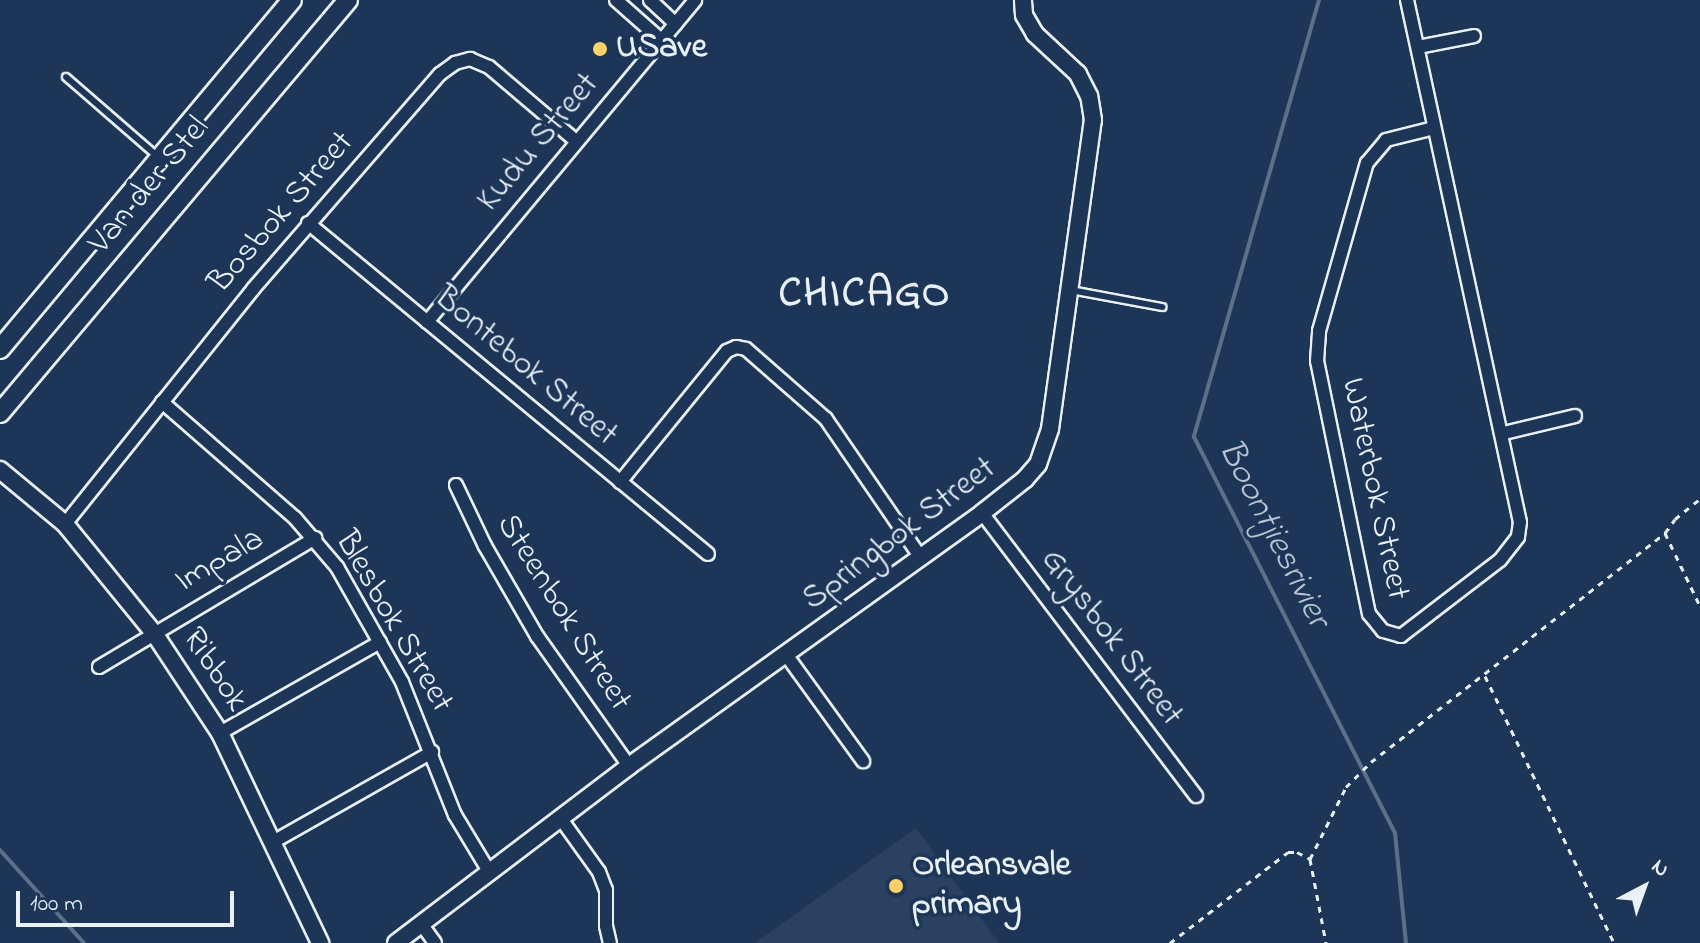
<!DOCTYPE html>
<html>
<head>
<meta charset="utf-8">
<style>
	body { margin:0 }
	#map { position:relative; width:1700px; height:943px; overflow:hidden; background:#1d3557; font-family:"Indie Flower",sans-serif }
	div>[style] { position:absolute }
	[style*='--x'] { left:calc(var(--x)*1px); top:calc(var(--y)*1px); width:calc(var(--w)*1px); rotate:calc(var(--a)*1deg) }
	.built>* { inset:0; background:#2a4162 }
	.stream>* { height:4px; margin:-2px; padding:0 2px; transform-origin:2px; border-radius:2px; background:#5d7089 }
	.path>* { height:3px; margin-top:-1.5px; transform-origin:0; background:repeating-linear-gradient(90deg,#e8f1f8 0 6px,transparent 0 12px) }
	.roads { filter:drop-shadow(2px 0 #e8f1f8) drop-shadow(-2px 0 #e8f1f8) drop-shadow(0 2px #e8f1f8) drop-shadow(0 -2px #e8f1f8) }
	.service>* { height:6px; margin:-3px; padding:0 3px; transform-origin:3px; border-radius:3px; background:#1d3557 }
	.minor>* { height:12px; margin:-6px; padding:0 6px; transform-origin:6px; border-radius:6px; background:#1d3557 }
	.tertiary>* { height:16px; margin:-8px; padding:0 8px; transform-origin:8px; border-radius:8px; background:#1d3557 }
	.secondary>* { height:18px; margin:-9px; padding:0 9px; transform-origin:9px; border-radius:9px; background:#1d3557 }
	.dots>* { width:22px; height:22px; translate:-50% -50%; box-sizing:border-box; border:4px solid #1d3557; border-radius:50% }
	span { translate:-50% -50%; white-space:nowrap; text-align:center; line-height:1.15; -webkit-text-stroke:7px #1d3557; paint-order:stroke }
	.poi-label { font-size:34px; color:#e8f1f8; font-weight:700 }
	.left { translate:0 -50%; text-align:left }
	.street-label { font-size:34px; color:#e8f1f8 }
	.water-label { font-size:36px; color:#b7c4d1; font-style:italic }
	.district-label { font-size:42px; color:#e8f1f8; font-weight:700; letter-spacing:2px }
	.north { position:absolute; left:1604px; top:847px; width:80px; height:80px; -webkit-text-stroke:6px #1d3557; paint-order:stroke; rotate:41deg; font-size:22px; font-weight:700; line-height:32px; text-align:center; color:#e8f1f8 }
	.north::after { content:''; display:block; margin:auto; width:28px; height:36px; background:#e8f1f8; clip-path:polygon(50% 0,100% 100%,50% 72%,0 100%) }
	.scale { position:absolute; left:16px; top:891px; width:218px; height:36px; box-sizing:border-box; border:4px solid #e8f1f8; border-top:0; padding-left:10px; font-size:24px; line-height:28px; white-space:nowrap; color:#e8f1f8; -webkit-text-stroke:6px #1d3557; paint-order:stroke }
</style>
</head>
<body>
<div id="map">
	<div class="built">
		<div style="clip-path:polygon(916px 828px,999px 943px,755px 943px)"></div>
	</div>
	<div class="stream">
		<div style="--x:1319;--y:0;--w:455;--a:106"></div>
		<div style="--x:1194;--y:437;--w:444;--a:63.1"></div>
		<div style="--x:1395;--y:833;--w:111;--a:84.3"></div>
		<div style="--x:0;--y:850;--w:125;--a:47.9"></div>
	</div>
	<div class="path">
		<div style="--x:1665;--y:533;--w:81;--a:64.4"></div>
		<div style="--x:1485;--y:676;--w:297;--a:64.2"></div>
		<div style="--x:1310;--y:859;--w:80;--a:-63.4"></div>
		<div style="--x:1346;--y:787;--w:35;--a:-45"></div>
		<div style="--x:1371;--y:762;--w:373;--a:-37.9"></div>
		<div style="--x:1665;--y:533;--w:17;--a:-54"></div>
		<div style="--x:1675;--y:519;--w:32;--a:-39"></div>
		<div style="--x:1170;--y:943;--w:149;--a:-37.6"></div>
		<div style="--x:1288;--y:852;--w:9;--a:0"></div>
		<div style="--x:1297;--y:852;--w:15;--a:28"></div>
		<div style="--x:1310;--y:859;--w:86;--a:79.2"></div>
	</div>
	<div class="roads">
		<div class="service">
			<div style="--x:66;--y:77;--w:121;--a:41"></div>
			<div style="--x:1071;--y:290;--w:93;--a:10.6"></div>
		</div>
		<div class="minor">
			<div style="--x:616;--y:0;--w:60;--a:41.6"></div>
			<div style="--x:650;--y:0;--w:35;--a:43"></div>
			<div style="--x:1407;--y:0;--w:534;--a:77.79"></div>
			<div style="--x:1520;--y:522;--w:15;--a:98"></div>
			<div style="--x:1518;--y:537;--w:29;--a:128"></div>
			<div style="--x:1500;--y:560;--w:125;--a:142.5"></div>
			<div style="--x:1401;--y:636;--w:19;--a:-164"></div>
			<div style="--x:1383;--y:631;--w:22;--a:-129"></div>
			<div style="--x:1369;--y:614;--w:258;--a:-101.6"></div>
			<div style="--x:1317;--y:361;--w:30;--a:-86"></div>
			<div style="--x:1319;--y:331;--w:175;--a:-74.1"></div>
			<div style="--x:1367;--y:163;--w:30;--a:-50"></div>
			<div style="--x:1386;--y:140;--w:49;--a:-14"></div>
			<div style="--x:1418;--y:47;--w:57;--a:-11.1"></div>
			<div style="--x:308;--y:223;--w:519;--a:39.61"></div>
			<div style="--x:427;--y:322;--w:419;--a:-50.2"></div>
			<div style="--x:162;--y:402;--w:176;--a:41.1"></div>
			<div style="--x:295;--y:518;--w:65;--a:49.4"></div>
			<div style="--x:337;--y:567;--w:132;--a:60.5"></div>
			<div style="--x:402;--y:682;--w:143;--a:68.3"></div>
			<div style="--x:455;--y:815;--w:68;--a:58.9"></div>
			<div style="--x:1504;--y:433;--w:73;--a:-13.5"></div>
			<div style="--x:620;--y:482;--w:169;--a:-50.8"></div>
			<div style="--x:727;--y:351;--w:10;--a:-24"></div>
			<div style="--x:736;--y:347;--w:10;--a:11"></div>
			<div style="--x:746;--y:349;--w:106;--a:41.2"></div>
			<div style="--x:826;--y:419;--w:168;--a:55.6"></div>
			<div style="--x:456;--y:485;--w:68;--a:64.6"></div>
			<div style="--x:485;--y:546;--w:104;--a:60"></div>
			<div style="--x:537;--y:636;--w:159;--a:54.7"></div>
			<div style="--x:982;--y:513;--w:355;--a:52.9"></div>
			<div style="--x:65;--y:524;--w:301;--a:-51.3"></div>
			<div style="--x:253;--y:289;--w:285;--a:-49"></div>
			<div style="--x:440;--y:74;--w:19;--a:-36"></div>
			<div style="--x:455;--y:63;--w:16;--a:-15"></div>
			<div style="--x:470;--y:59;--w:21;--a:23"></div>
			<div style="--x:489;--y:67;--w:114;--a:40.4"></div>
			<div style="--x:787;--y:656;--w:130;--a:54.1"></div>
			<div style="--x:99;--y:667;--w:252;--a:-30.8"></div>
			<div style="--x:220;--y:733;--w:184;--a:-29.6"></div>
			<div style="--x:561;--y:819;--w:65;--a:54.4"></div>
			<div style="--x:599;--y:872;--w:19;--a:69"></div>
			<div style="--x:606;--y:890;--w:36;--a:90"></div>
			<div style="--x:606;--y:926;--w:17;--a:77"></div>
			<div style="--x:273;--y:842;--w:183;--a:-29.5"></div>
			<div style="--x:422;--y:925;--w:22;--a:54"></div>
		</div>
		<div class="tertiary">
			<div style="--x:0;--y:470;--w:85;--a:39.7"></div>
			<div style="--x:65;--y:524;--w:141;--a:50.8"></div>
			<div style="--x:154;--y:633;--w:120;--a:56.6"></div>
			<div style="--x:220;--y:733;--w:233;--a:64.5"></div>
			<div style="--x:396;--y:943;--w:293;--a:-37.2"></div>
			<div style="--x:629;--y:766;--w:434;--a:-35.6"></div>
			<div style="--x:982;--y:513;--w:55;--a:-38.3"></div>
			<div style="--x:1025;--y:479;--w:20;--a:-49"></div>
			<div style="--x:1038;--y:464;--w:37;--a:-71"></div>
			<div style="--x:1050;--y:429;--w:312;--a:-82.1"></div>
			<div style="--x:1093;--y:120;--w:24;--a:-99"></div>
			<div style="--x:1089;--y:96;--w:25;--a:-117"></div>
			<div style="--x:1078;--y:74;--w:59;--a:-137.1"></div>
			<div style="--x:1035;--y:34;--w:22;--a:-120"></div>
			<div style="--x:1024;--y:15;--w:15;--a:-94"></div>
		</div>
		<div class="secondary">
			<div style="--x:0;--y:349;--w:455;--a:-50.1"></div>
			<div style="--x:0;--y:413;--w:540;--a:-49.88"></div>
		</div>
	</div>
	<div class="dots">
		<div style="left:600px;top:49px;background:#ffd166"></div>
		<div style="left:896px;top:886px;background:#ffd166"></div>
	</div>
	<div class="poi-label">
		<span class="left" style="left:616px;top:49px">USave</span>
		<span class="left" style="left:912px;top:886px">Orleansvale<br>primary</span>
	</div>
	<div class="street-label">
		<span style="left:539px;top:143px;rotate:-50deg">Kudu Street</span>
		<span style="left:150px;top:186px;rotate:-50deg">Van der Stel</span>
		<span style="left:282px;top:213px;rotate:-49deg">Bosbok Street</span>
		<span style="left:525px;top:367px;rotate:40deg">Bontebok Street</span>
		<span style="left:1374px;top:489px;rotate:78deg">Waterbok Street</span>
		<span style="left:900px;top:535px;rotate:-37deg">Springbok Street</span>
		<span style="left:220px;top:561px;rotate:-30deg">Impala</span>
		<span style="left:563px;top:613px;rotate:58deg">Steenbok Street</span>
		<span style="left:393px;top:622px;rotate:60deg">Blesbok Street</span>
		<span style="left:1111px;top:638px;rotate:53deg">Grysbok Street</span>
		<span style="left:214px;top:670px;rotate:57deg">Ribbok</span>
	</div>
	<div class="water-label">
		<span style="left:1273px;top:534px;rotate:63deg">Boontjiesrivier</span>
	</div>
	<div class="district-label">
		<span style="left:865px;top:295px">CHICAGO</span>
	</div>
	<div class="north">N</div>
	<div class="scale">100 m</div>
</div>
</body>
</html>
